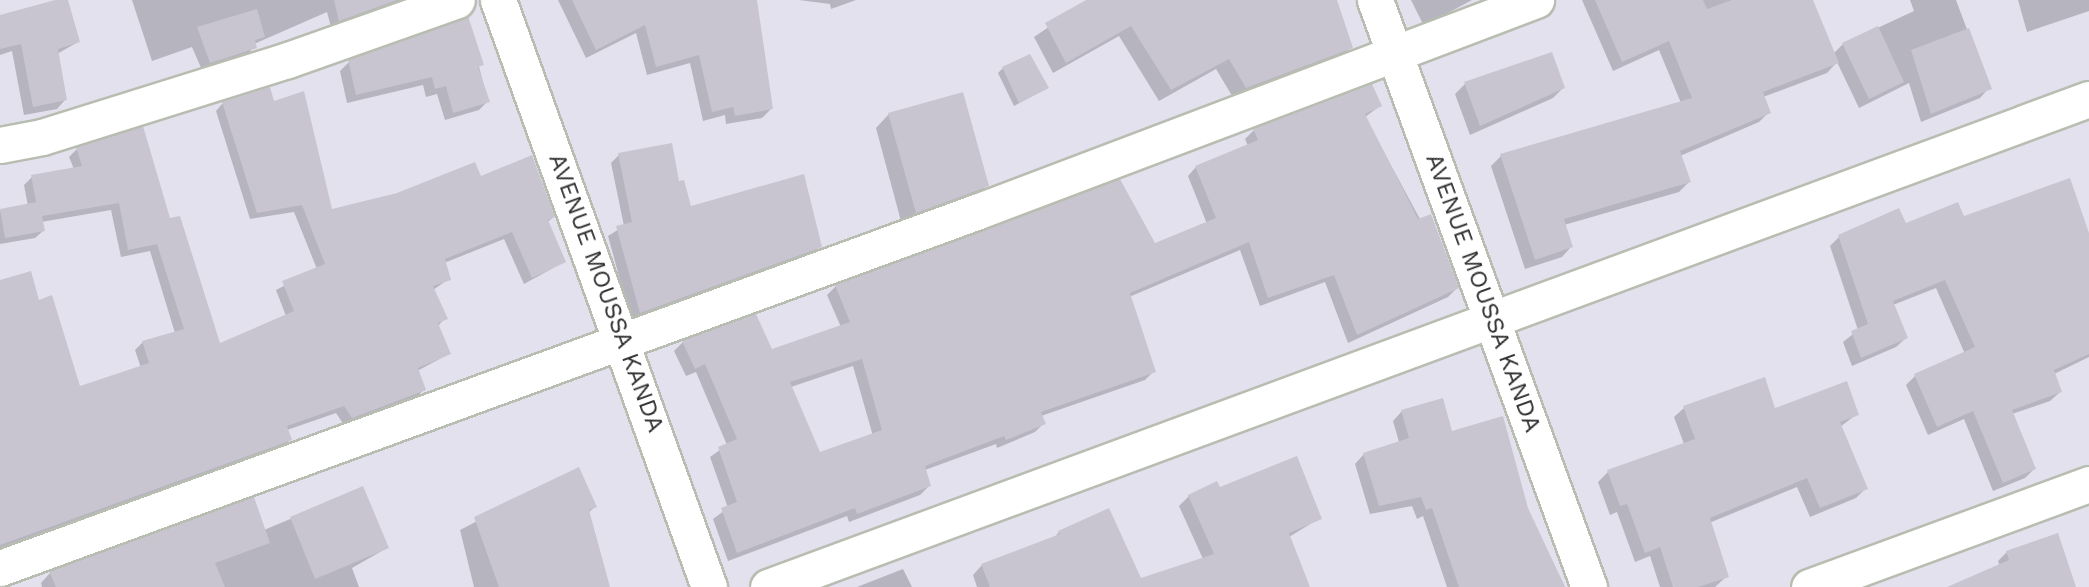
<!DOCTYPE html>
<html>
<head>
<meta charset="utf-8">
<style>
	body { margin:0 }
	#map { position:relative; width:2089px; height:587px; overflow:hidden; background:#e4e1ee; font-family:"Work Sans",sans-serif }
	div>[style] { position:absolute }
	[style*='--x'] { left:calc(var(--x)*1px); top:calc(var(--y)*1px); width:calc(var(--w)*1px); rotate:calc(var(--a)*1deg) }
	.shadow>* { inset:0; background:#0003 }
	.building>* { inset:0; background:#c8c5d1 }
	.roads { filter:drop-shadow(2px 0 #b8bdb1) drop-shadow(-2px 0 #b8bdb1) drop-shadow(0 2px #b8bdb1) drop-shadow(0 -2px #b8bdb1) }
	.street>* { height:35px; margin:-17.5px; padding:0 17.5px; transform-origin:17.5px; border-radius:17.5px; background:#fff }
	span { translate:-50% -50%; white-space:nowrap; text-align:center; line-height:1.15; -webkit-text-stroke:5px #fff; paint-order:stroke }
	.street-label { font-size:24px; color:#2e2e2e }
</style>
</head>
<body>
<div id="map">
	<div class="shadow">
		<div style="clip-path:polygon(66px 0,78px 42px,57px 54px,65px 100px,57px 109px,24px 115px,12px 51px,0 55px,0 19px)"></div>
		<div style="clip-path:polygon(132px 0,408px 0,331px 27px,327px 12px,254px 44px,248px 56px,202px 70px,192px 47px,152px 61px)"></div>
		<div style="clip-path:polygon(558px 0,756px 0,771px 109px,762px 118px,726px 124px,725px 115px,703px 121px,690px 63px,647px 75px,636px 33px,586px 58px)"></div>
		<div style="clip-path:polygon(799px 0,856px 0,831px 9px,830px 4px)"></div>
		<div style="clip-path:polygon(1089px 0,1335px 0,1351px 47px,1339px 59px,1234px 99px,1216px 69px,1159px 101px,1119px 36px,1053px 73px,1034px 37px)"></div>
		<div style="clip-path:polygon(1411px 0,1472px 0,1424px 26px)"></div>
		<div style="clip-path:polygon(1582px 0,1812px 0,1833px 54px,1843px 44px,1914px 11px,1910px 0,1956px 0,1989px 88px,1980px 98px,1921px 122px,1909px 83px,1859px 108px,1837px 62px,1827px 73px,1763px 97px,1769px 112px,1759px 122px,1680px 156px,1689px 182px,1679px 192px,1564px 225px,1571px 247px,1562px 257px,1525px 269px,1491px 166px,1501px 156px,1681px 103px,1659px 50px,1613px 71px)"></div>
		<div style="clip-path:polygon(2018px 0,2089px 0,2089px 11px,2027px 32px)"></div>
		<div style="clip-path:polygon(468px 25px,488px 101px,479px 110px,445px 120px,437px 94px,426px 97px,423px 85px,347px 103px,340px 71px,349px 62px)"></div>
		<div style="clip-path:polygon(1003px 68px,1047px 88px,1014px 106px,998px 73px)"></div>
		<div style="clip-path:polygon(1465px 84px,1563px 88px,1553px 98px,1470px 135px,1455px 94px)"></div>
		<div style="clip-path:polygon(223px 103px,273px 103px,331px 212px,480px 179px,553px 217px,547px 223px,564px 262px,524px 284px,504px 239px,444px 263px,449px 279px,433px 290px,445px 318px,438px 326px,449px 354px,417px 371px,424px 389px,417px 397px,344px 425px,336px 413px,287px 430px,290px 440px,282px 447px,0 550px,0 282px,38px 302px,79px 388px,141px 368px,135px 350px,143px 342px,175px 333px,150px 251px,121px 257px,111px 210px,41px 222px,43px 231px,35px 238px,0 244px,0 211px,28px 206px,24px 185px,32px 177px,74px 169px,69px 157px,77px 149px,169px 221px,218px 345px,286px 316px,276px 290px,317px 269px,294px 212px,250px 219px,216px 111px)"></div>
		<div style="clip-path:polygon(evenodd,1380px 106px,1365px 117px,1457px 288px,1448px 297px,1348px 343px,1325px 282px,1260px 306px,1240px 250px,1129px 297px,1154px 371px,1145px 380px,1041px 416px,1044px 423px,1035px 432px,997px 448px,996px 444px,925px 470px,929px 486px,920px 495px,849px 522px,847px 516px,728px 561px,713px 519px,728px 508px,710px 457px,727px 445px,696px 372px,686px 376px,674px 351px,683px 342px,771px 351px,841px 327px,827px 295px,836px 286px,1154px 245px,1207px 224px,1188px 176px,1196px 167px,1248px 146px,1245px 139px,1254px 130px,1380px 106px,853px 366px,873px 436px,819px 454px,791px 387px,853px 366px)"></div>
		<div style="clip-path:polygon(889px 114px,987px 185px,974px 199px,902px 225px,876px 128px)"></div>
		<div style="clip-path:polygon(619px 155px,678px 183px,690px 208px,820px 246px,811px 255px,631px 320px,608px 236px,624px 226px,611px 163px)"></div>
		<div style="clip-path:polygon(1963px 218px,2089px 238px,2089px 357px,2054px 374px,2060px 392px,2050px 401px,2012px 414px,2034px 469px,2025px 478px,1993px 491px,1964px 419px,1928px 435px,1906px 385px,1915px 376px,1965px 354px,1936px 288px,1893px 305px,1906px 338px,1896px 347px,1852px 366px,1843px 342px,1858px 330px,1830px 246px,1839px 237px)"></div>
		<div style="clip-path:polygon(1684px 408px,1857px 414px,1840px 427px,1866px 488px,1856px 498px,1810px 517px,1797px 487px,1709px 523px,1727px 576px,1715px 587px,1660px 587px,1650px 556px,1635px 562px,1617px 512px,1610px 515px,1598px 482px,1608px 472px,1684px 444px,1674px 417px)"></div>
		<div style="clip-path:polygon(1402px 411px,1451px 433px,1526px 509px,1565px 587px,1447px 587px,1423px 516px,1417px 519px,1412px 506px,1370px 514px,1355px 464px,1364px 454px,1399px 442px,1393px 421px)"></div>
		<div style="clip-path:polygon(578px 469px,595px 507px,588px 513px,608px 587px,474px 587px,460px 530px)"></div>
		<div style="clip-path:polygon(362px 489px,387px 548px,352px 568px,359px 587px,42px 587px,41px 583px,50px 573px,264px 530px)"></div>
		<div style="clip-path:polygon(1219px 489px,1320px 518px,1289px 537px,1308px 587px,977px 587px,973px 575px,982px 565px,1053px 539px,1059px 532px,1140px 580px,1203px 559px,1179px 506px,1189px 496px)"></div>
		<div style="clip-path:polygon(2007px 552px,2074px 587px,1949px 587px,2000px 566px,1998px 561px)"></div>
		<div style="clip-path:polygon(903px 569px,912px 587px,857px 587px)"></div>
	</div>
	<div class="building">
		<div style="clip-path:polygon(55px 0,68px 0,80px 42px,58px 49px,67px 100px,33px 107px,21px 44px,0 49px,0 15px)"></div>
		<div style="clip-path:polygon(334px 0,397px 0,339px 21px)"></div>
		<div style="clip-path:polygon(572px 0,757px 0,773px 109px,735px 116px,733px 107px,712px 112px,699px 55px,656px 67px,645px 25px,596px 50px)"></div>
		<div style="clip-path:polygon(1086px 0,1337px 0,1353px 48px,1246px 88px,1229px 59px,1171px 90px,1131px 26px,1066px 63px,1045px 23px)"></div>
		<div style="clip-path:polygon(1595px 0,1703px 0,1707px 9px,1732px 0,1813px 0,1839px 63px,1763px 92px,1771px 113px,1680px 151px,1691px 182px,1564px 219px,1573px 247px,1535px 260px,1500px 154px,1692px 98px,1669px 41px,1622px 62px)"></div>
		<div style="clip-path:polygon(257px 9px,265px 37px,255px 40px,257px 48px,210px 63px,197px 27px)"></div>
		<div style="clip-path:polygon(468px 16px,484px 65px,478px 67px,490px 102px,453px 113px,446px 86px,435px 89px,432px 77px,356px 95px,348px 60px)"></div>
		<div style="clip-path:polygon(1878px 26px,1904px 82px,1869px 99px,1842px 43px)"></div>
		<div style="clip-path:polygon(1969px 28px,1992px 89px,1931px 114px,1911px 50px)"></div>
		<div style="clip-path:polygon(1552px 52px,1565px 88px,1480px 126px,1464px 82px)"></div>
		<div style="clip-path:polygon(1030px 54px,1049px 88px,1019px 103px,1002px 67px)"></div>
		<div style="clip-path:polygon(evenodd,1372px 84px,1382px 106px,1365px 114px,1418px 219px,1431px 214px,1459px 288px,1357px 335px,1334px 275px,1268px 298px,1249px 242px,1130px 293px,1156px 372px,1041px 412px,1046px 424px,1006px 440px,1004px 436px,925px 466px,931px 486px,857px 514px,855px 508px,737px 553px,721px 508px,737px 502px,718px 447px,737px 439px,705px 364px,695px 369px,682px 341px,756px 314px,772px 349px,850px 322px,835px 285px,1120px 179px,1155px 243px,1216px 218px,1195px 166px,1258px 140px,1253px 129px,1372px 84px,862px 359px,882px 430px,820px 452px,790px 382px,862px 359px)"></div>
		<div style="clip-path:polygon(270px 87px,274px 101px,304px 91px,332px 209px,397px 193px,475px 162px,481px 176px,532px 155px,555px 217px,548px 220px,566px 262px,532px 278px,512px 232px,445px 259px,451px 280px,433px 286px,448px 319px,438px 323px,451px 354px,418px 368px,426px 390px,352px 418px,344px 406px,287px 426px,292px 440px,0 545px,0 280px,31px 271px,39px 300px,52px 295px,80px 386px,149px 363px,142px 341px,184px 329px,157px 244px,128px 250px,119px 203px,42px 216px,45px 231px,5px 238px,0 209px,36px 202px,31px 175px,82px 166px,76px 147px,143px 126px,170px 218px,180px 216px,220px 343px,294px 311px,282px 281px,325px 264px,302px 205px,257px 213px,222px 102px)"></div>
		<div style="clip-path:polygon(963px 92px,989px 186px,916px 213px,888px 113px)"></div>
		<div style="clip-path:polygon(672px 143px,679px 181px,684px 180px,691px 206px,804px 174px,822px 247px,640px 313px,616px 226px,632px 222px,618px 153px)"></div>
		<div style="clip-path:polygon(2070px 178px,2089px 233px,2089px 354px,2054px 370px,2062px 392px,2012px 410px,2036px 469px,2003px 483px,1973px 411px,1937px 427px,1914px 374px,1975px 347px,1945px 280px,1893px 301px,1908px 338px,1861px 358px,1851px 331px,1868px 324px,1838px 235px,1899px 208px,1906px 223px,1958px 202px,1964px 216px)"></div>
		<div style="clip-path:polygon(1765px 377px,1775px 408px,1847px 381px,1859px 415px,1840px 422px,1868px 489px,1820px 508px,1807px 478px,1710px 518px,1729px 577px,1698px 587px,1673px 587px,1660px 547px,1645px 553px,1627px 504px,1620px 506px,1607px 470px,1695px 439px,1683px 406px)"></div>
		<div style="clip-path:polygon(1443px 398px,1452px 431px,1503px 416px,1528px 508px,1565px 587px,1459px 587px,1432px 508px,1426px 510px,1421px 497px,1379px 506px,1363px 453px,1409px 438px,1401px 410px)"></div>
		<div style="clip-path:polygon(1297px 456px,1322px 519px,1289px 533px,1310px 587px,990px 587px,981px 564px,1060px 534px,1058px 531px,1109px 508px,1141px 578px,1214px 554px,1188px 495px,1217px 481px,1220px 487px)"></div>
		<div style="clip-path:polygon(579px 467px,597px 507px,589px 510px,610px 587px,499px 587px,474px 517px)"></div>
		<div style="clip-path:polygon(363px 486px,389px 548px,315px 579px,290px 517px)"></div>
		<div style="clip-path:polygon(254px 497px,270px 543px,215px 563px,225px 587px,56px 587px,49px 571px)"></div>
		<div style="clip-path:polygon(2058px 533px,2076px 587px,1947px 587px,2009px 560px,2006px 551px)"></div>
	</div>
	<div class="roads">
		<div class="street">
			<div style="--x:498;--y:0;--w:624;--a:70.23"></div>
			<div style="--x:1375;--y:0;--w:625;--a:69.97"></div>
			<div style="--x:0;--y:145;--w:43;--a:-10.8"></div>
			<div style="--x:42;--y:137;--w:258;--a:-17.4"></div>
			<div style="--x:288;--y:60;--w:179;--a:-19.5"></div>
			<div style="--x:0;--y:568;--w:1039;--a:-20.04"></div>
			<div style="--x:976;--y:212;--w:599;--a:-20.74"></div>
			<div style="--x:768;--y:587;--w:1408;--a:-20.28"></div>
			<div style="--x:1809;--y:587;--w:298;--a:-20.2"></div>
		</div>
	</div>
	<div class="street-label">
		<span style="left:606px;top:293px;rotate:70deg">AVENUE MOUSSA KANDA</span>
		<span style="left:1483px;top:293px;rotate:70deg">AVENUE MOUSSA KANDA</span>
	</div>
</div>
</body>
</html>
